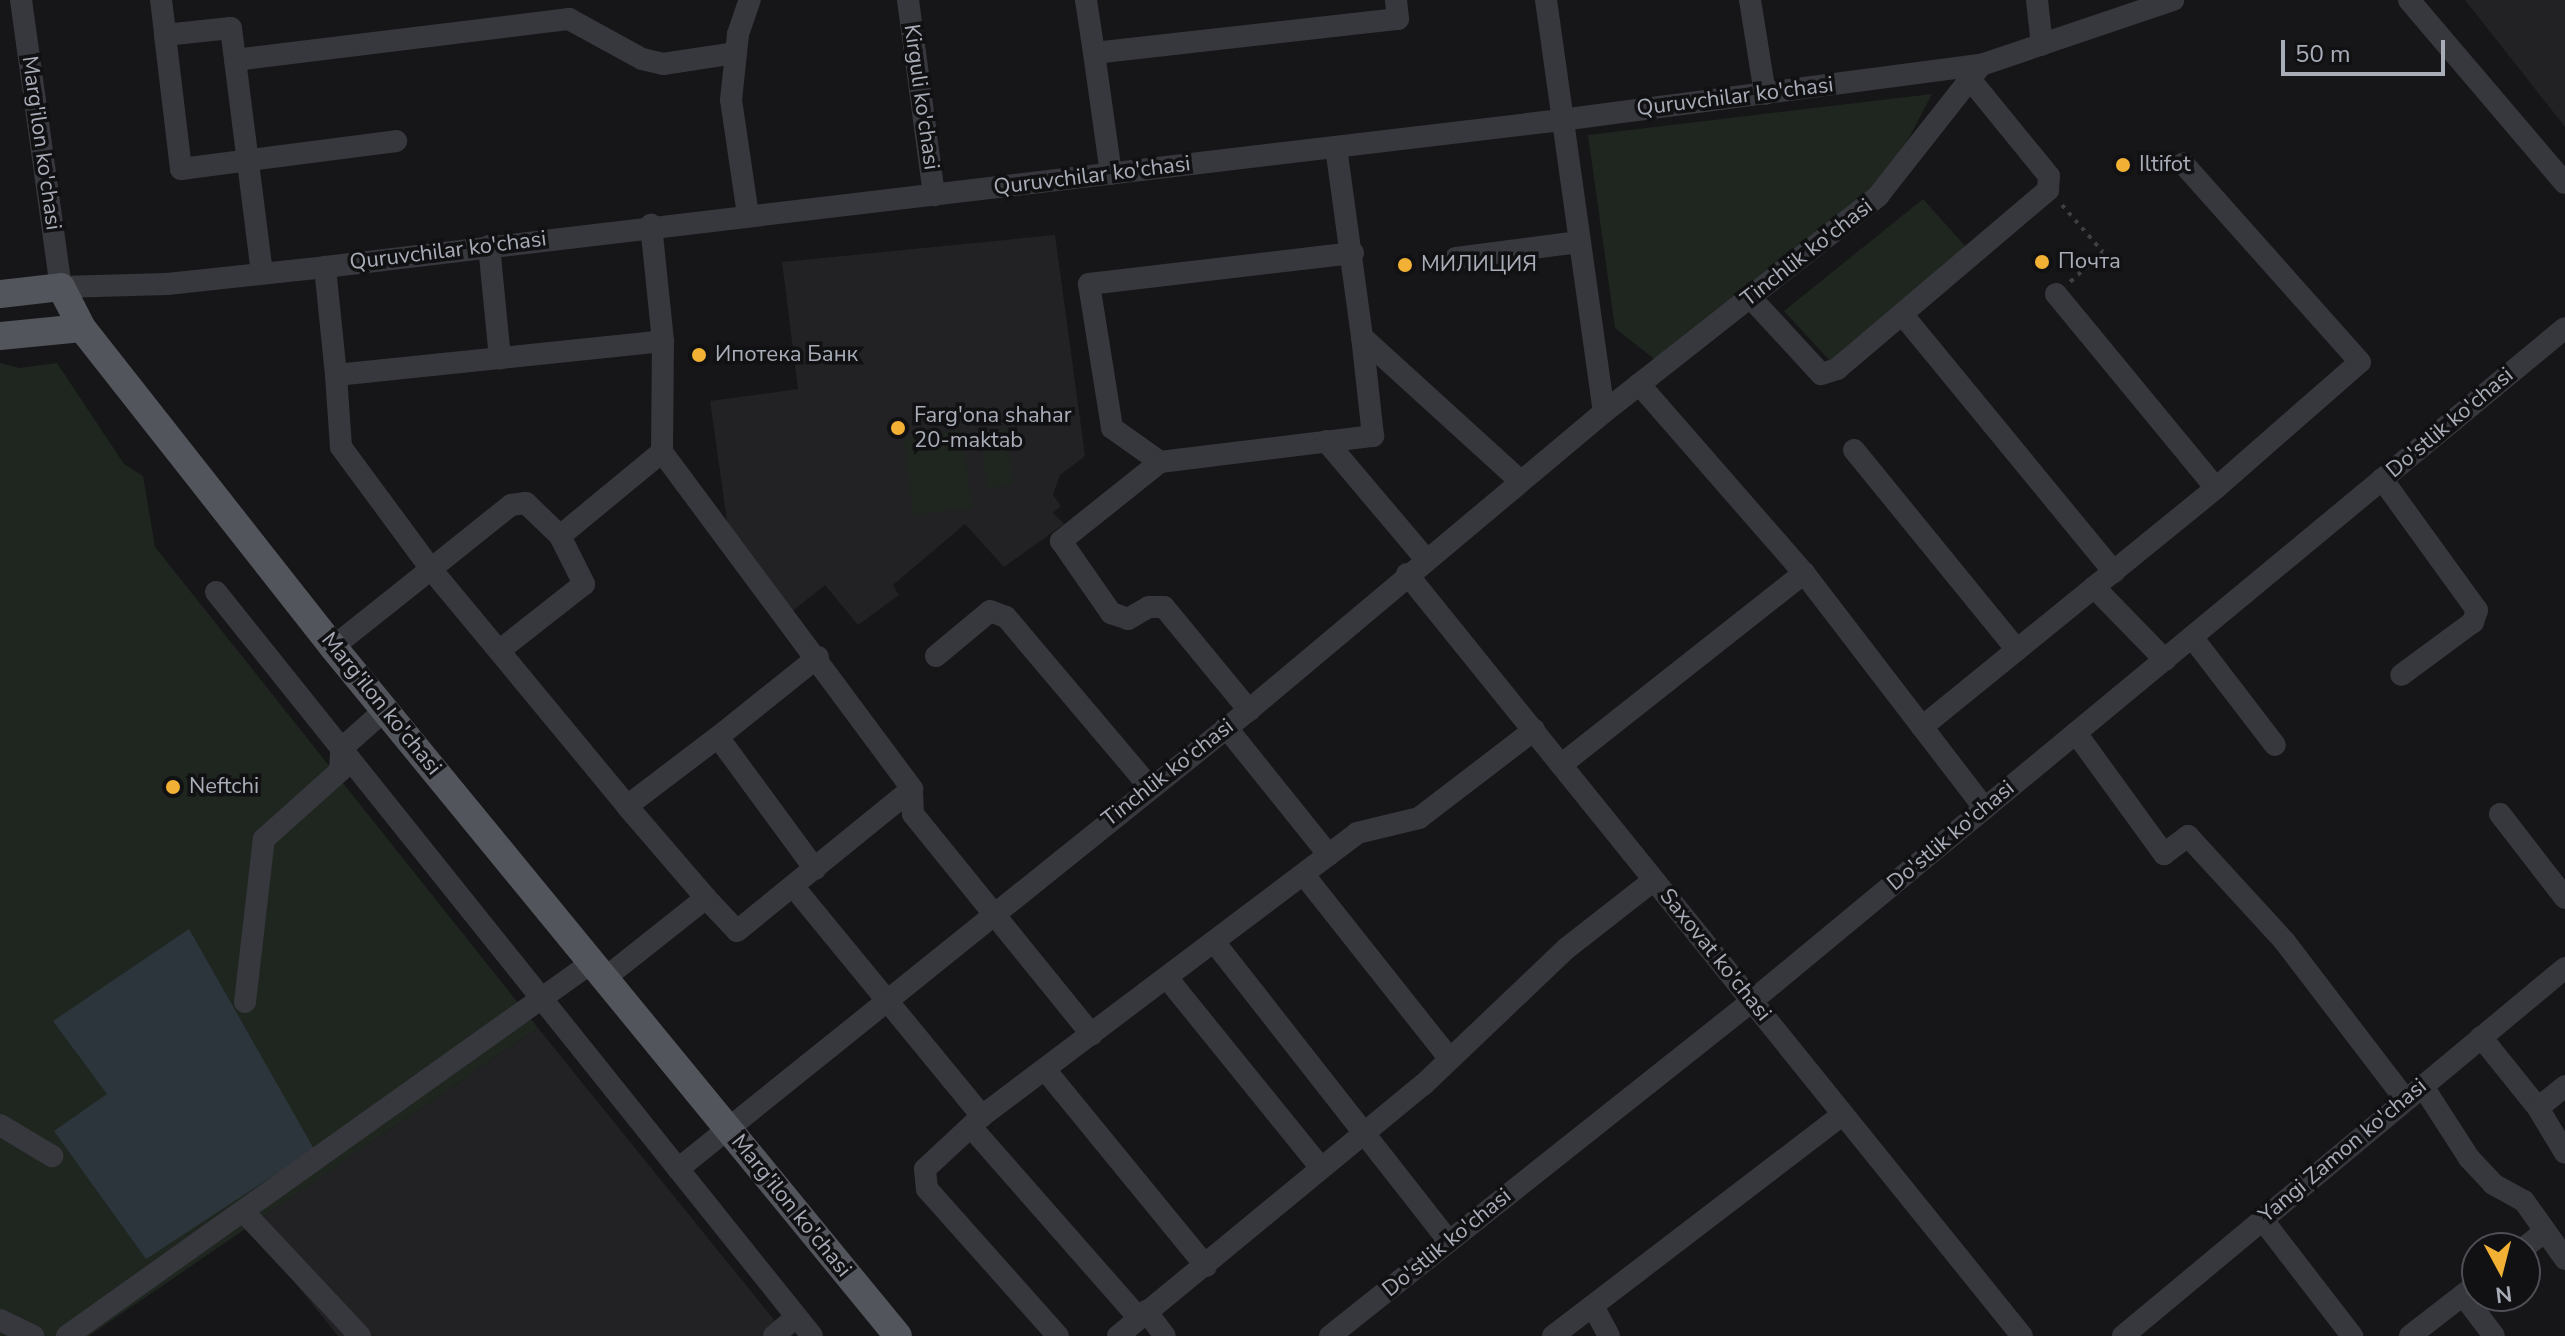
<!DOCTYPE html>
<html>
<head>
<meta charset="utf-8">
<style>
	body { margin:0 }
	#map { position:relative; width:2565px; height:1336px; overflow:hidden; background:#161618; font-family:"Nunito Sans",sans-serif }
	div>[style] { position:absolute }
	[style*='--x'] { left:calc(var(--x)*1px); top:calc(var(--y)*1px); width:calc(var(--w)*1px); rotate:calc(var(--a)*1deg) }
	.built>* { inset:0; background:#222225 }
	.green>* { inset:0; background:#1e261f }
	.water>* { inset:0; background:#2c353c }
	.path>* { height:4px; margin-top:-2px; transform-origin:0; background:repeating-linear-gradient(90deg,#3d3f44 0 4px,transparent 0 10px) }
	.minor>* { height:22px; margin:-11px; padding:0 11px; transform-origin:11px; border-radius:11px; background:#37383d }
	.major>* { height:28px; margin:-14px; padding:0 14px; transform-origin:14px; border-radius:14px; background:#53555c }
	.dots>* { width:22px; height:22px; translate:-50% -50%; box-sizing:border-box; border:4px solid #111113; border-radius:50% }
	span { translate:-50% -50%; white-space:nowrap; text-align:center; line-height:1.15; -webkit-text-stroke:7px #111113; paint-order:stroke }
	.street-label { font-size:22px; color:#a8adb8 }
	.poi-label { font-size:22px; color:#a8adb8 }
	.left { translate:0 -50%; text-align:left }
	.north { position:absolute; left:2461px; top:1232px; width:80px; height:80px; box-sizing:border-box; background:#111113; border:2px solid #4d4f55; border-radius:50%; rotate:173deg; font-size:22px; font-weight:700; line-height:32px; text-align:center; color:#a8adb8 }
	.north::after { content:''; display:block; margin:auto; width:28px; height:36px; background:#f2b134; clip-path:polygon(50% 0,100% 100%,50% 72%,0 100%) }
	.scale { position:absolute; left:2281px; top:40px; width:164px; height:36px; box-sizing:border-box; border:4px solid #a8adb8; border-top:0; padding-left:10px; font-size:24px; line-height:28px; white-space:nowrap; color:#a8adb8; -webkit-text-stroke:6px #111113; paint-order:stroke }
</style>
</head>
<body>
<div id="map">
	<div class="built">
		<div style="clip-path:polygon(2465px 0,2565px 0,2565px 127px)"></div>
		<div style="clip-path:polygon(1055px 235px,1085px 456px,1060px 475px,1053px 495px,1061px 506px,1053px 513px,1064px 524px,1004px 567px,965px 524px,893px 585px,899px 595px,858px 625px,825px 585px,790px 613px,729px 535px,710px 401px,798px 389px,782px 262px)"></div>
		<div style="clip-path:polygon(538px 1028px,787px 1336px,338px 1336px,249px 1226px)"></div>
	</div>
	<div class="green">
		<div style="clip-path:polygon(1932px 94px,1880px 193px,1663px 366px,1615px 328px,1588px 135px)"></div>
		<div style="clip-path:polygon(1923px 199px,1967px 248px,1831px 362px,1784px 311px)"></div>
		<div style="clip-path:polygon(0 363px,19px 368px,57px 363px,124px 464px,143px 476px,155px 547px,538px 1028px,89px 1336px,0 1336px)"></div>
		<div style="clip-path:polygon(1007px 429px,1013px 485px,987px 488px,980px 432px)"></div>
		<div style="clip-path:polygon(962px 430px,972px 507px,913px 515px,904px 437px)"></div>
	</div>
	<div class="water">
		<div style="clip-path:polygon(189px 929px,314px 1149px,146px 1259px,54px 1131px,107px 1094px,53px 1021px)"></div>
	</div>
	<div class="path">
		<div style="--x:2062;--y:205;--w:62;--a:48.9"></div>
		<div style="--x:2103;--y:252;--w:45;--a:137.7"></div>
	</div>
	<div class="minor">
		<div style="--x:21;--y:0;--w:290;--a:82.1"></div>
		<div style="--x:61;--y:287;--w:106;--a:-1.6"></div>
		<div style="--x:167;--y:284;--w:159;--a:-6.1"></div>
		<div style="--x:325;--y:267;--w:1245;--a:-6.78"></div>
		<div style="--x:1561;--y:120;--w:424;--a:-7.5"></div>
		<div style="--x:1981;--y:65;--w:203;--a:-18.7"></div>
		<div style="--x:161;--y:0;--w:35;--a:83"></div>
		<div style="--x:165;--y:35;--w:66;--a:-6.1"></div>
		<div style="--x:231;--y:28;--w:246;--a:82.8"></div>
		<div style="--x:908;--y:0;--w:197;--a:82.4"></div>
		<div style="--x:1086;--y:0;--w:54;--a:81.4"></div>
		<div style="--x:1094;--y:53;--w:306;--a:-6.4"></div>
		<div style="--x:1398;--y:19;--w:19;--a:-96"></div>
		<div style="--x:1546;--y:0;--w:416;--a:82"></div>
		<div style="--x:1750;--y:0;--w:95;--a:80.9"></div>
		<div style="--x:2037;--y:0;--w:45;--a:83.7"></div>
		<div style="--x:2409;--y:0;--w:240;--a:49.6"></div>
		<div style="--x:165;--y:35;--w:135;--a:83.2"></div>
		<div style="--x:181;--y:169;--w:217;--a:-7.4"></div>
		<div style="--x:1094;--y:53;--w:122;--a:82"></div>
		<div style="--x:235;--y:60;--w:337;--a:-7"></div>
		<div style="--x:569;--y:19;--w:83;--a:28.7"></div>
		<div style="--x:642;--y:59;--w:22;--a:13"></div>
		<div style="--x:663;--y:64;--w:74;--a:-8.6"></div>
		<div style="--x:1336;--y:147;--w:192;--a:82.2"></div>
		<div style="--x:1362;--y:337;--w:214;--a:42.3"></div>
		<div style="--x:748;--y:215;--w:116;--a:-98.4"></div>
		<div style="--x:731;--y:100;--w:66;--a:-83.9"></div>
		<div style="--x:738;--y:34;--w:36;--a:-71"></div>
		<div style="--x:489;--y:246;--w:113;--a:84.4"></div>
		<div style="--x:1353;--y:253;--w:266;--a:173.3"></div>
		<div style="--x:1089;--y:284;--w:146;--a:80.9"></div>
		<div style="--x:1112;--y:428;--w:59;--a:35.3"></div>
		<div style="--x:1160;--y:462;--w:215;--a:-7"></div>
		<div style="--x:1373;--y:436;--w:100;--a:-96.3"></div>
		<div style="--x:1456;--y:258;--w:124;--a:-7.4"></div>
		<div style="--x:325;--y:267;--w:109;--a:84.2"></div>
		<div style="--x:336;--y:375;--w:329;--a:-5.9"></div>
		<div style="--x:663;--y:341;--w:117;--a:-95.9"></div>
		<div style="--x:2056;--y:294;--w:251;--a:50.5"></div>
		<div style="--x:1750;--y:297;--w:105;--a:47.3"></div>
		<div style="--x:1821;--y:374;--w:17;--a:-17"></div>
		<div style="--x:1837;--y:369;--w:277;--a:-40.3"></div>
		<div style="--x:2048;--y:190;--w:14;--a:-86"></div>
		<div style="--x:2049;--y:176;--w:125;--a:-129.2"></div>
		<div style="--x:1902;--y:314;--w:334;--a:50.6"></div>
		<div style="--x:1639;--y:384;--w:251;--a:48.9"></div>
		<div style="--x:1326;--y:441;--w:153;--a:49.8"></div>
		<div style="--x:1854;--y:450;--w:258;--a:50.8"></div>
		<div style="--x:662;--y:452;--w:420;--a:53.4"></div>
		<div style="--x:912;--y:789;--w:25;--a:88"></div>
		<div style="--x:913;--y:814;--w:284;--a:51"></div>
		<div style="--x:1160;--y:462;--w:127;--a:141.4"></div>
		<div style="--x:1061;--y:541;--w:88;--a:55.2"></div>
		<div style="--x:1111;--y:613;--w:18;--a:19"></div>
		<div style="--x:1128;--y:619;--w:24;--a:-30"></div>
		<div style="--x:1149;--y:607;--w:15;--a:0"></div>
		<div style="--x:1164;--y:607;--w:134;--a:50.5"></div>
		<div style="--x:2382;--y:479;--w:162;--a:54.1"></div>
		<div style="--x:2477;--y:610;--w:13;--a:108"></div>
		<div style="--x:2473;--y:622;--w:89;--a:143.6"></div>
		<div style="--x:526;--y:503;--w:47;--a:44.1"></div>
		<div style="--x:560;--y:536;--w:54;--a:63.4"></div>
		<div style="--x:584;--y:584;--w:108;--a:141.8"></div>
		<div style="--x:499;--y:651;--w:107;--a:-129.7"></div>
		<div style="--x:431;--y:569;--w:102;--a:-38.7"></div>
		<div style="--x:511;--y:505;--w:15;--a:-8"></div>
		<div style="--x:560;--y:536;--w:132;--a:-39.5"></div>
		<div style="--x:662;--y:452;--w:111;--a:-89.5"></div>
		<div style="--x:1407;--y:574;--w:979;--a:51.09"></div>
		<div style="--x:2094;--y:587;--w:102;--a:45.8"></div>
		<div style="--x:216;--y:592;--w:953;--a:51.3"></div>
		<div style="--x:2192;--y:637;--w:136;--a:52.5"></div>
		<div style="--x:333;--y:647;--w:125;--a:-38.5"></div>
		<div style="--x:431;--y:569;--w:152;--a:-126.4"></div>
		<div style="--x:341;--y:447;--w:72;--a:-94"></div>
		<div style="--x:499;--y:651;--w:201;--a:50.4"></div>
		<div style="--x:936;--y:656;--w:70;--a:-39.8"></div>
		<div style="--x:990;--y:611;--w:17;--a:21"></div>
		<div style="--x:1006;--y:617;--w:221;--a:49.8"></div>
		<div style="--x:1226;--y:727;--w:164;--a:51.2"></div>
		<div style="--x:1922;--y:727;--w:379;--a:-39.1"></div>
		<div style="--x:2216;--y:488;--w:191;--a:-41.2"></div>
		<div style="--x:2360;--y:362;--w:266;--a:-131.7"></div>
		<div style="--x:2076;--y:733;--w:150;--a:54"></div>
		<div style="--x:2164;--y:854;--w:30;--a:-37"></div>
		<div style="--x:2188;--y:836;--w:144;--a:47.5"></div>
		<div style="--x:2285;--y:942;--w:198;--a:52.6"></div>
		<div style="--x:718;--y:737;--w:128;--a:-38.7"></div>
		<div style="--x:1561;--y:765;--w:310;--a:-38.3"></div>
		<div style="--x:1804;--y:573;--w:297;--a:52.5"></div>
		<div style="--x:2500;--y:814;--w:106;--a:52.3"></div>
		<div style="--x:1304;--y:875;--w:235;--a:51.6"></div>
		<div style="--x:793;--y:886;--w:298;--a:50.6"></div>
		<div style="--x:706;--y:898;--w:45;--a:46.8"></div>
		<div style="--x:737;--y:931;--w:225;--a:-39.1"></div>
		<div style="--x:1215;--y:943;--w:379;--a:51.9"></div>
		<div style="--x:605;--y:978;--w:129;--a:-38.4"></div>
		<div style="--x:706;--y:898;--w:121;--a:-130.7"></div>
		<div style="--x:627;--y:806;--w:114;--a:-37.2"></div>
		<div style="--x:718;--y:737;--w:164;--a:53.7"></div>
		<div style="--x:1168;--y:979;--w:243;--a:51"></div>
		<div style="--x:245;--y:1002;--w:164;--a:-83.4"></div>
		<div style="--x:264;--y:839;--w:102;--a:-41.8"></div>
		<div style="--x:340;--y:771;--w:22;--a:-87"></div>
		<div style="--x:341;--y:749;--w:59;--a:-41.6"></div>
		<div style="--x:2481;--y:1037;--w:91;--a:51.2"></div>
		<div style="--x:2538;--y:1108;--w:52;--a:59"></div>
		<div style="--x:1047;--y:1072;--w:251;--a:50.7"></div>
		<div style="--x:2422;--y:1085;--w:87;--a:57.2"></div>
		<div style="--x:2469;--y:1158;--w:35;--a:47"></div>
		<div style="--x:2493;--y:1184;--w:35;--a:29"></div>
		<div style="--x:2524;--y:1201;--w:71;--a:54.7"></div>
		<div style="--x:2538;--y:1108;--w:35;--a:-39"></div>
		<div style="--x:0;--y:1125;--w:61;--a:30.8"></div>
		<div style="--x:971;--y:1127;--w:254;--a:48.7"></div>
		<div style="--x:678;--y:1169;--w:733;--a:-38.79"></div>
		<div style="--x:1249;--y:710;--w:463;--a:-40"></div>
		<div style="--x:1604;--y:412;--w:349;--a:-38.2"></div>
		<div style="--x:1878;--y:196;--w:167;--a:-51.8"></div>
		<div style="--x:243;--y:1211;--w:171;--a:46.9"></div>
		<div style="--x:2262;--y:1219;--w:148;--a:52.4"></div>
		<div style="--x:2524;--y:1248;--w:27;--a:-39"></div>
		<div style="--x:2463;--y:1295;--w:51;--a:52.9"></div>
		<div style="--x:1593;--y:1306;--w:34;--a:62"></div>
		<div style="--x:1146;--y:1311;--w:31;--a:53"></div>
		<div style="--x:0;--y:1320;--w:37;--a:26"></div>
		<div style="--x:67;--y:1336;--w:643;--a:-35.44"></div>
		<div style="--x:774;--y:1336;--w:29;--a:-41"></div>
		<div style="--x:1058;--y:1336;--w:197;--a:-131.7"></div>
		<div style="--x:927;--y:1189;--w:20;--a:-96"></div>
		<div style="--x:925;--y:1169;--w:78;--a:-42.9"></div>
		<div style="--x:982;--y:1116;--w:470;--a:-37"></div>
		<div style="--x:1357;--y:833;--w:64;--a:-13.6"></div>
		<div style="--x:1419;--y:818;--w:145;--a:-37.4"></div>
		<div style="--x:1118;--y:1336;--w:395;--a:-39.5"></div>
		<div style="--x:1423;--y:1085;--w:199;--a:-43.6"></div>
		<div style="--x:1567;--y:948;--w:110;--a:-38"></div>
		<div style="--x:1330;--y:1336;--w:539;--a:-38.44"></div>
		<div style="--x:1752;--y:1001;--w:1055;--a:-39.62"></div>
		<div style="--x:1553;--y:1336;--w:365;--a:-37.4"></div>
		<div style="--x:2123;--y:1336;--w:575;--a:-39.78"></div>
		<div style="--x:2410;--y:1336;--w:85;--a:-37.8"></div>
	</div>
	<div class="major">
		<div style="--x:0;--y:294;--w:61;--a:-6.5"></div>
		<div style="--x:61;--y:287;--w:46;--a:62.9"></div>
		<div style="--x:82;--y:328;--w:406;--a:51.8"></div>
		<div style="--x:333;--y:647;--w:891;--a:50.65"></div>
		<div style="--x:0;--y:336;--w:82;--a:-5.6"></div>
	</div>
	<div class="dots">
		<div style="left:2123px;top:165px;background:#f2b134"></div>
		<div style="left:2042px;top:262px;background:#f2b134"></div>
		<div style="left:1405px;top:265px;background:#f2b134"></div>
		<div style="left:699px;top:355px;background:#f2b134"></div>
		<div style="left:898px;top:428px;background:#f2b134"></div>
		<div style="left:173px;top:787px;background:#f2b134"></div>
	</div>
	<div class="street-label">
		<span style="left:921px;top:97px;rotate:82deg">Kirguli ko'chasi</span>
		<span style="left:1735px;top:97px;rotate:-7deg">Quruvchilar ko'chasi</span>
		<span style="left:41px;top:143px;rotate:82deg">Marg'ilon ko'chasi</span>
		<span style="left:1092px;top:176px;rotate:-7deg">Quruvchilar ko'chasi</span>
		<span style="left:448px;top:251px;rotate:-7deg">Quruvchilar ko'chasi</span>
		<span style="left:1807px;top:253px;rotate:-38deg">Tinchlik ko'chasi</span>
		<span style="left:2450px;top:423px;rotate:-40deg">Do'stlik ko'chasi</span>
		<span style="left:381px;top:704px;rotate:51deg">Marg'ilon ko'chasi</span>
		<span style="left:1168px;top:773px;rotate:-38deg">Tinchlik ko'chasi</span>
		<span style="left:1951px;top:836px;rotate:-40deg">Do'stlik ko'chasi</span>
		<span style="left:1715px;top:955px;rotate:51deg">Saxovat ko'chasi</span>
		<span style="left:2343px;top:1151px;rotate:-40deg">Yangi Zamon ko'chasi</span>
		<span style="left:791px;top:1206px;rotate:51deg">Marg'ilon ko'chasi</span>
		<span style="left:1447px;top:1243px;rotate:-39deg">Do'stlik ko'chasi</span>
	</div>
	<div class="poi-label">
		<span class="left" style="left:2139px;top:165px">Iltifot</span>
		<span class="left" style="left:2058px;top:262px">Почта</span>
		<span class="left" style="left:1421px;top:265px">МИЛИЦИЯ</span>
		<span class="left" style="left:715px;top:355px">Ипотека Банк</span>
		<span class="left" style="left:914px;top:428px">Farg'ona shahar<br>20-maktab</span>
		<span class="left" style="left:189px;top:787px">Neftchi</span>
	</div>
	<div class="north">N</div>
	<div class="scale">50 m</div>
</div>
</body>
</html>
